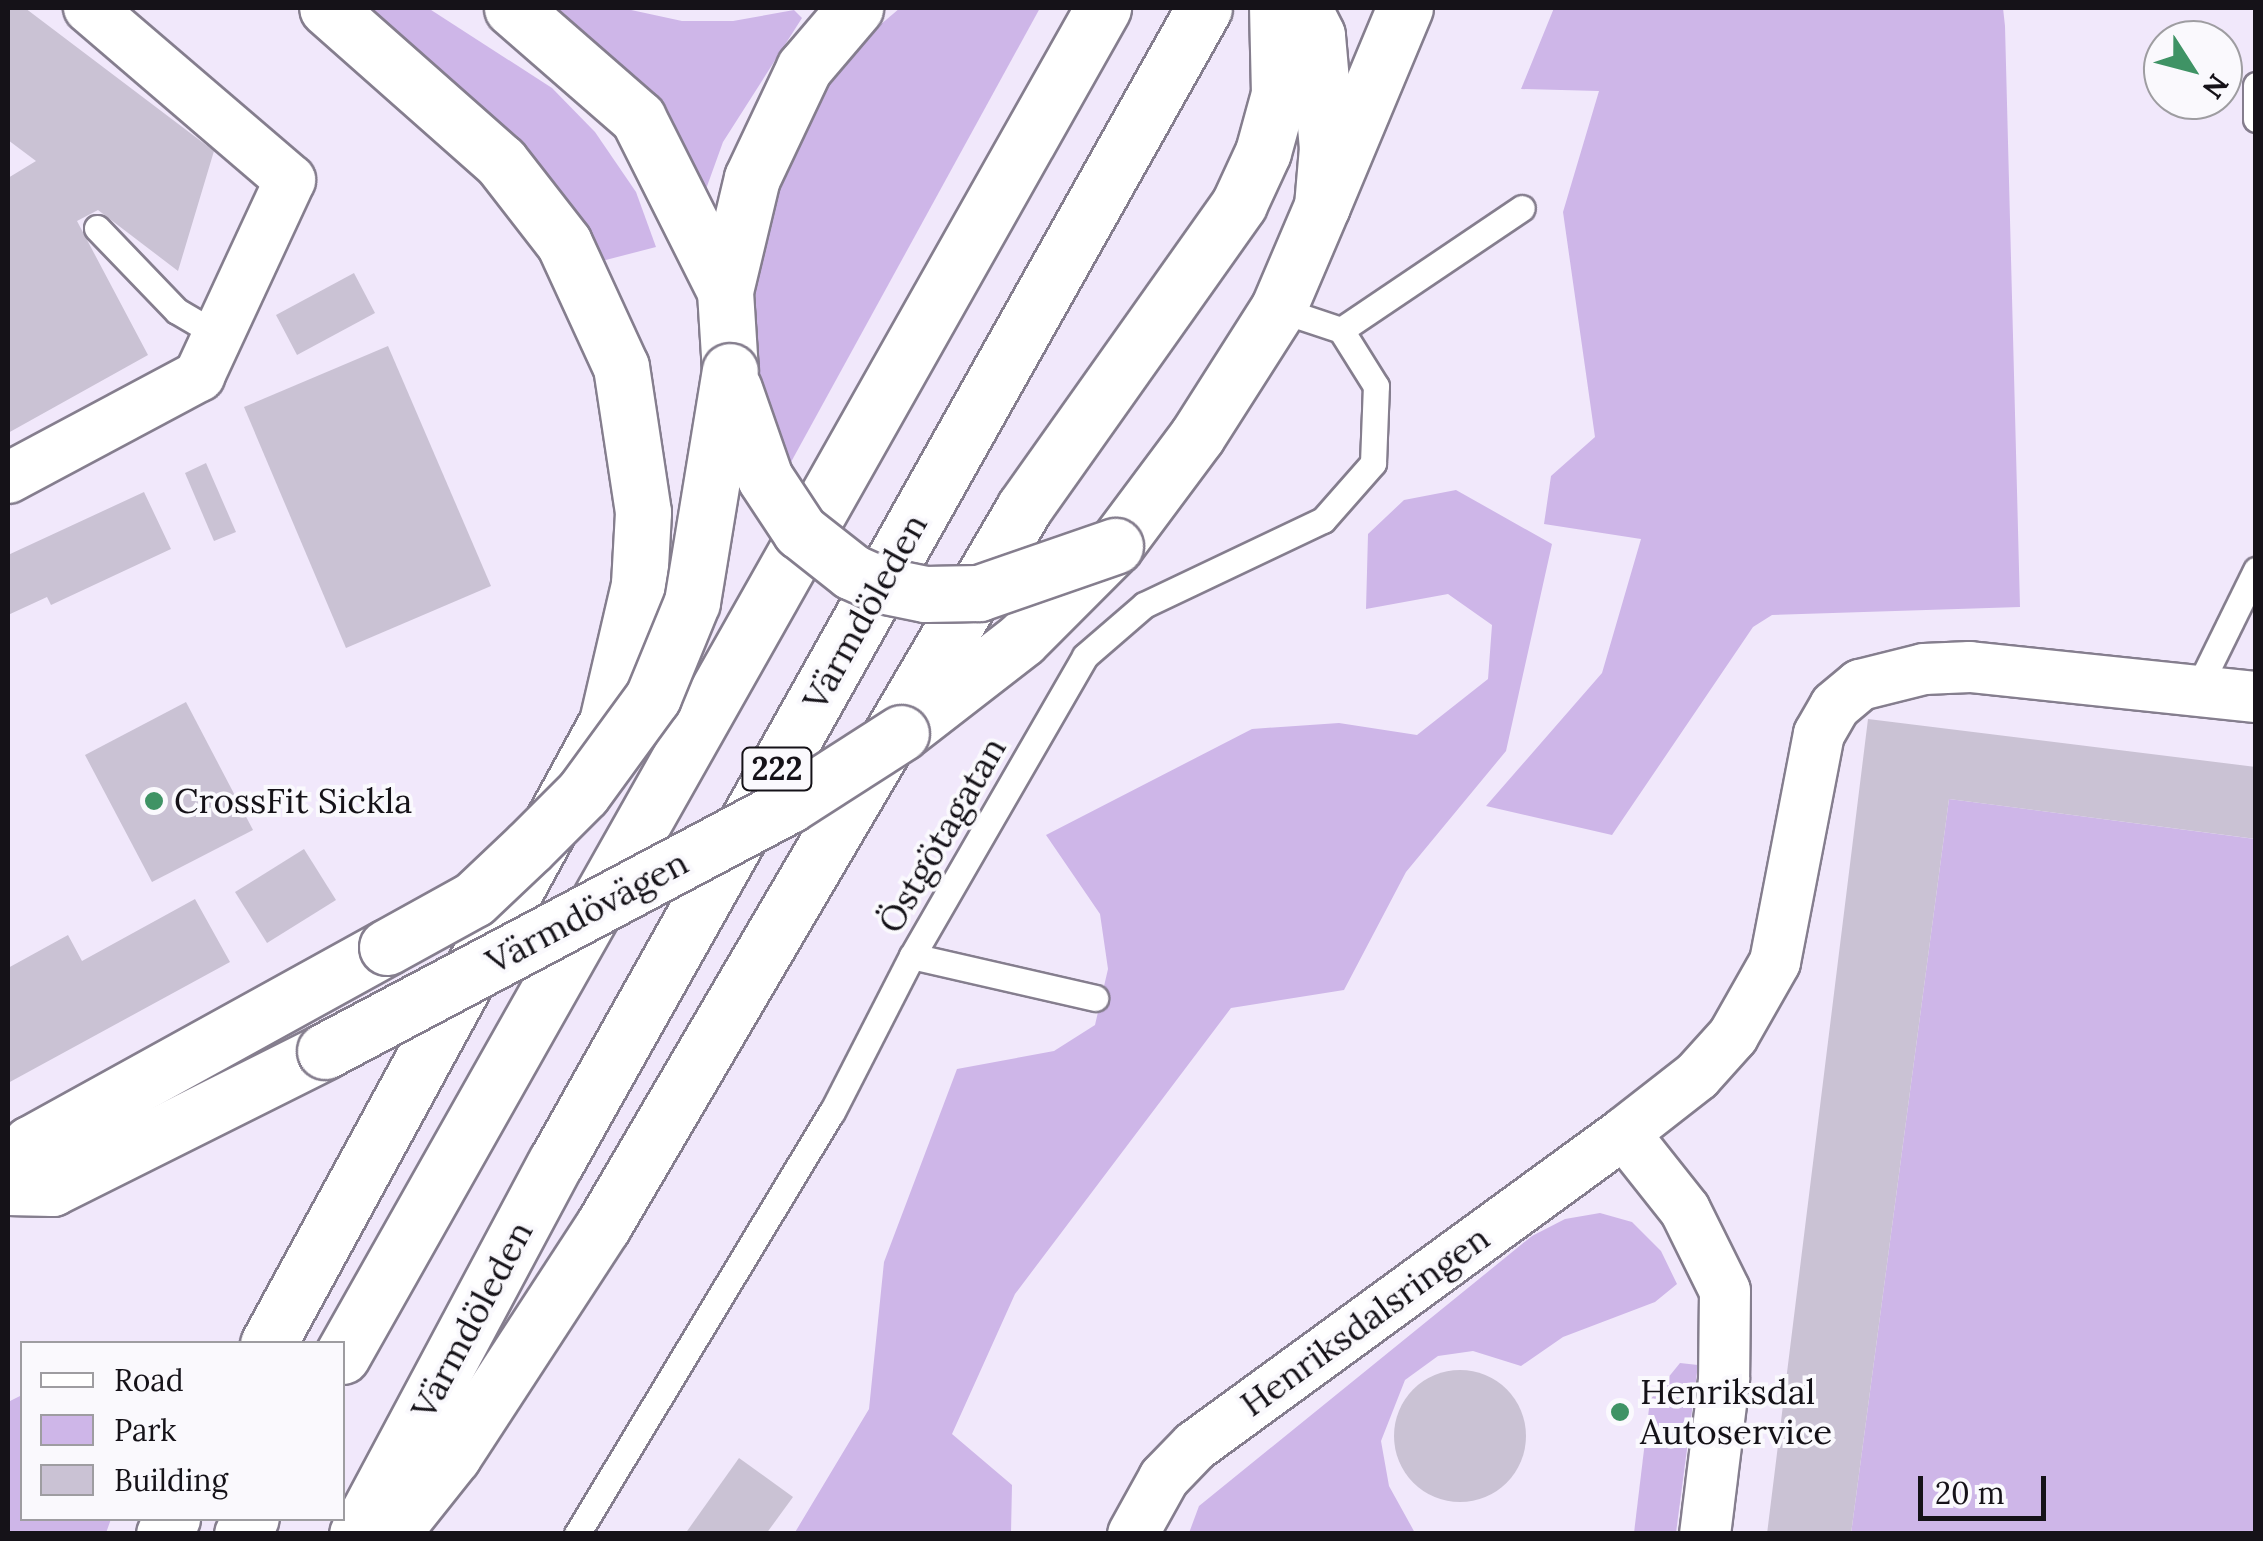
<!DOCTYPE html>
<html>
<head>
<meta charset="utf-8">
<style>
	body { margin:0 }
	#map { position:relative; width:2263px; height:1541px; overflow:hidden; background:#f1e8fb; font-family:Lora,serif }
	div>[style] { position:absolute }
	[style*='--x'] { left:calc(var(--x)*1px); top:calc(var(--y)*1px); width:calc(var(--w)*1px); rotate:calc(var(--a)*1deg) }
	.green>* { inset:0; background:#ceb6e8 }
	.building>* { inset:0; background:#cac2d4 }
	.round { border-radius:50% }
	.roads { filter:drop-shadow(2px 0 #857e8e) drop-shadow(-2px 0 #857e8e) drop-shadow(0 2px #857e8e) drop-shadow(0 -2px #857e8e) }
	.service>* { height:25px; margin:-12.5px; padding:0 12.5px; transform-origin:12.5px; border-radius:12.5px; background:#fff }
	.minor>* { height:50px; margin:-25px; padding:0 25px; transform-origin:25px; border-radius:25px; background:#fff }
	.secondary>* { height:55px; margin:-27.5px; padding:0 27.5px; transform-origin:27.5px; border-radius:27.5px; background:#fff }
	.primary>* { height:55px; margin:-27.5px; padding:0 27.5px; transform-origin:27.5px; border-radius:27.5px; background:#fff }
	.bridges { filter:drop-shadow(2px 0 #857e8e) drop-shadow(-2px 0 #857e8e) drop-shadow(0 2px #857e8e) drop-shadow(0 -2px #857e8e) }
	.secondary-bridge>* { height:55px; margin:-27.5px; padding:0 27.5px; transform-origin:27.5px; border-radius:27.5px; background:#fff }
	.dots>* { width:28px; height:28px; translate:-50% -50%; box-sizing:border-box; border:5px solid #faf9fd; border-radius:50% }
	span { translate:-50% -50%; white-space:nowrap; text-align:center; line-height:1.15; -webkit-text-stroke:8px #faf9fd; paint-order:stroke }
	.shield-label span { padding:2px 8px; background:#faf9fd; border:2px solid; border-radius:8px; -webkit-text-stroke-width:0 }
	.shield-label { font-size:32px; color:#151218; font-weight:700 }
	.street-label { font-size:35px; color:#151218 }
	.poi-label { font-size:35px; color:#151218 }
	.left { translate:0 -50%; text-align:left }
	.frame { position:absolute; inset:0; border:10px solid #151218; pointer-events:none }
	.legend { position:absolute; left:20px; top:1341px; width:325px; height:180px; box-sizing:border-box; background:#faf9fd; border:2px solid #9e9da1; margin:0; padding:12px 18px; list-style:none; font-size:30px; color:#151218 }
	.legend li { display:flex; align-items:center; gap:20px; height:50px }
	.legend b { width:50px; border:2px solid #9e9da1 }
	.north { position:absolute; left:2143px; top:20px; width:100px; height:100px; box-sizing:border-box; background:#faf9fd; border:2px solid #9e9da1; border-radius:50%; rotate:126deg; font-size:28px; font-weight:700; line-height:40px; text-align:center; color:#151218 }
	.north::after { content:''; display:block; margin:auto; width:35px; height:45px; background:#3f9365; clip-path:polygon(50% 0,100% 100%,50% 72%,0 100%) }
	.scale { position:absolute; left:1918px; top:1476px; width:128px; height:45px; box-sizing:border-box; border:5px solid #151218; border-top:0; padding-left:12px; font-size:30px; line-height:35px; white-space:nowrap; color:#151218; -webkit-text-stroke:8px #faf9fd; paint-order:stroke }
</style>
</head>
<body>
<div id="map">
	<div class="green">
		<div style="clip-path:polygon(371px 8px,428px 8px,552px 88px,595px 132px,636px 192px,656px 247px,598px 262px,365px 15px)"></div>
		<div style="clip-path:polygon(542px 8px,622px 8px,682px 21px,733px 21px,794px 10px,802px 18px,723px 142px,701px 203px)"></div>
		<div style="clip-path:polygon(900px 8px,1040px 8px,785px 473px,757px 377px,755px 255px,791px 133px,847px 53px)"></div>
		<div style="clip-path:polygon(1554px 8px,2003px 8px,2005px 26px,2020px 607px,1772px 615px,1753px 627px,1612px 835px,1486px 806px,1602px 673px,1641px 539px,1544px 524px,1551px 476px,1595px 437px,1563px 212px,1599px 91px,1521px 89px)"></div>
		<div style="clip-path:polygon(1456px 490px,1552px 544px,1506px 751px,1406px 872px,1344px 990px,1231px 1008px,1015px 1294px,952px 1434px,1012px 1485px,1011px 1533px,794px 1534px,869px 1409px,884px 1262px,957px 1069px,1054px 1051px,1095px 1025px,1108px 969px,1100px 914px,1046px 835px,1252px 729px,1339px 723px,1417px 735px,1488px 679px,1492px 625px,1448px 594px,1366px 609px,1368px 534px,1404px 500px)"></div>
		<div style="clip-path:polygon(1949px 799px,2255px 839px,2255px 1533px,1851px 1534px)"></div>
		<div style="clip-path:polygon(1600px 1213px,1632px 1222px,1661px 1251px,1677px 1284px,1655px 1302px,1563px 1337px,1521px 1366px,1473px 1351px,1438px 1356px,1405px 1380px,1381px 1441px,1389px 1486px,1415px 1533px,1189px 1533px,1199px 1506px,1532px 1236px,1565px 1219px)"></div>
		<div style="clip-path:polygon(1680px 1363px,1698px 1365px,1676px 1533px,1634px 1533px,1650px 1400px)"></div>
		<div style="clip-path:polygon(22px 1395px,22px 1518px,111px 1519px,106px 1533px,8px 1533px,8px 1402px)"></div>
	</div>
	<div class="building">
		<div style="clip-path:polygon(8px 8px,25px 8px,214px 151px,178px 271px,98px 210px,77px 221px,148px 355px,8px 433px,8px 178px,36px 161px,8px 140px)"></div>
		<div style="clip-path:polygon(354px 273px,375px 313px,297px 355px,276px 315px)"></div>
		<div style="clip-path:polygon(388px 346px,491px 586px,346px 648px,244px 407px)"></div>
		<div style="clip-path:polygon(206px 463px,236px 532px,214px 541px,185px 473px)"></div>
		<div style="clip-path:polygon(144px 492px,171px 549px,51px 605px,47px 597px,8px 615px,8px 555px)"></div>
		<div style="clip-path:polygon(186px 702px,253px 830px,152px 882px,85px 755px)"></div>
		<div style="clip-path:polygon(1868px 719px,2256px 767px,2256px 839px,1949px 799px,1851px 1534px,1767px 1534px)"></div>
		<div style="clip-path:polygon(304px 849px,336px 900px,267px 943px,235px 892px)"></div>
		<div style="clip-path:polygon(195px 899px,230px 962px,8px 1083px,8px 968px,68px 935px,82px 961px)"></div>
		<div class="round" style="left:1394px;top:1370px;width:132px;height:132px"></div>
		<div style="clip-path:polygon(739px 1458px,793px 1497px,766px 1534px,685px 1534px)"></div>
	</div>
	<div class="roads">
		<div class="service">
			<div style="--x:2256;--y:85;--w:34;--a:90"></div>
			<div style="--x:97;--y:228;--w:115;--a:46.1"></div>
			<div style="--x:177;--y:311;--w:48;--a:30.3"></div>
			<div style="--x:1341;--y:330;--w:218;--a:-34"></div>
			<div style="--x:2197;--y:690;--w:134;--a:-63.8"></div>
			<div style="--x:912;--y:956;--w:188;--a:12.9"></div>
			<div style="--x:577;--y:1534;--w:493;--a:-58.9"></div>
			<div style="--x:832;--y:1112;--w:175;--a:-62.9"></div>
			<div style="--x:912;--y:956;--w:346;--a:-60"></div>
			<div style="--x:1085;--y:656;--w:78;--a:-40.8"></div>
			<div style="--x:1144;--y:605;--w:198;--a:-25.4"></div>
			<div style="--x:1323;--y:520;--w:76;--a:-48.7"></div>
			<div style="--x:1373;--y:463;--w:77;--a:-87.8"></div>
			<div style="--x:1376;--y:386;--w:66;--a:-122"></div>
			<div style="--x:1341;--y:330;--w:66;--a:-161.6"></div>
		</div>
		<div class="minor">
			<div style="--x:8;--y:478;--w:217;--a:-28.1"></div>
			<div style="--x:199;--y:376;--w:216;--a:-65.1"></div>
			<div style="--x:290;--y:180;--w:265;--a:-139.4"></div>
			<div style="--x:1624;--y:1133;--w:98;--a:51.6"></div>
			<div style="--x:1685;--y:1210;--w:90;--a:63.7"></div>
			<div style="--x:1725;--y:1291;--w:89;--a:90.6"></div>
			<div style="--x:1724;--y:1380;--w:155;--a:97"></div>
			<div style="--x:1133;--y:1534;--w:64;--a:-61"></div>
			<div style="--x:1164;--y:1478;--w:45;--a:-45.9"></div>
			<div style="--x:1195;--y:1446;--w:531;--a:-36.11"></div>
			<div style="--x:1624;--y:1133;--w:93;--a:-38"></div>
			<div style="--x:1697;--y:1076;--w:54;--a:-48"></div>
			<div style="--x:1733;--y:1036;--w:85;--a:-60.4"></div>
			<div style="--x:1775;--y:962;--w:232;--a:-79.1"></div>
			<div style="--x:1819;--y:734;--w:32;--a:-60"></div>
			<div style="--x:1835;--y:706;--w:33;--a:-40"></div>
			<div style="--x:1860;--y:685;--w:66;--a:-14"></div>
			<div style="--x:1924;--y:669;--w:46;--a:-2.5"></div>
			<div style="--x:1970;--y:667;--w:288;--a:6"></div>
		</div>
		<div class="secondary">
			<div style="--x:512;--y:8;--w:167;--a:41.1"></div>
			<div style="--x:638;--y:118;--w:194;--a:63.3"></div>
			<div style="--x:730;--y:371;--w:80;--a:-93.6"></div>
			<div style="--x:725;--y:291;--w:116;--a:-76.6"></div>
			<div style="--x:752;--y:178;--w:122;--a:-64.7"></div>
			<div style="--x:804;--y:68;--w:79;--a:-49.6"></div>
			<div style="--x:901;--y:733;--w:153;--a:-37.8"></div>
			<div style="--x:1022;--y:639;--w:132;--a:-45"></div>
			<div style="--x:1115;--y:546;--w:137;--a:-53.3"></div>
			<div style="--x:1197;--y:436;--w:151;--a:-57.5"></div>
			<div style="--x:1278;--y:309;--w:112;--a:-66.9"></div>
			<div style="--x:1322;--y:206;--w:58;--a:-85.1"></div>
			<div style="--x:1327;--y:148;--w:113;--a:-95.1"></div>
			<div style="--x:1317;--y:35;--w:30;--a:-117"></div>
			<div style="--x:8;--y:1172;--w:36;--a:-52"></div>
			<div style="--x:30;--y:1144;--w:408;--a:-28.9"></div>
			<div style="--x:8;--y:1187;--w:44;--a:1.3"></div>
			<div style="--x:52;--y:1188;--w:305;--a:-26.6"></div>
		</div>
		<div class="primary">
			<div style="--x:1322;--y:206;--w:215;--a:-67.3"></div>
			<div style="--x:268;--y:1344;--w:708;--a:-61.41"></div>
			<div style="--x:607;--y:722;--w:142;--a:-76.9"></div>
			<div style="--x:639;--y:584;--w:72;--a:-86.8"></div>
			<div style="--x:643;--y:512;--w:147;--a:-98.6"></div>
			<div style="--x:621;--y:367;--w:136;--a:-114.7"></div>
			<div style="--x:564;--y:243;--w:103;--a:-127.9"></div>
			<div style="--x:501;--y:162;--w:232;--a:-138.5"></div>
			<div style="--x:342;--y:1356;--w:1548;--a:-60.55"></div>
			<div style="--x:164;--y:1534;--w:18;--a:-63"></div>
			<div style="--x:242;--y:1534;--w:18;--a:-61"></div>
			<div style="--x:357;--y:1534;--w:422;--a:-61.9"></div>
			<div style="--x:556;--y:1162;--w:1323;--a:-60.68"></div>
			<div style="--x:391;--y:1534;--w:100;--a:-51.5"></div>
			<div style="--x:453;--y:1456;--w:275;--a:-56.9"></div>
			<div style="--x:603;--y:1226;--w:832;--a:-59.61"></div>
			<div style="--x:1024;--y:508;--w:372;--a:-54.7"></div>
			<div style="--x:1239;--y:204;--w:57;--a:-65.2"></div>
			<div style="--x:1263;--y:152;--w:60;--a:-74.6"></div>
			<div style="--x:1279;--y:94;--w:86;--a:-91.3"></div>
		</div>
	</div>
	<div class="bridges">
		<div class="secondary-bridge">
			<div style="--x:734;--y:389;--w:94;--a:70.8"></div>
			<div style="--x:765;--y:478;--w:64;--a:56.6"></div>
			<div style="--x:800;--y:531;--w:66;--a:38.3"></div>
			<div style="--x:852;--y:572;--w:32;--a:24"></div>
			<div style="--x:881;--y:585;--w:45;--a:11.6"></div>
			<div style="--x:925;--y:594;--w:54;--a:-1.1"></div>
			<div style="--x:979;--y:593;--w:144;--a:-19.1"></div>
			<div style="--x:387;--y:947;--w:99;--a:-28.9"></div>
			<div style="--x:474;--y:899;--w:76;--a:-43.4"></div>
			<div style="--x:529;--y:847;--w:76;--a:-45"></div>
			<div style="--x:583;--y:793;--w:119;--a:-53.9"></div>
			<div style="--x:653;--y:697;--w:103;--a:-67.7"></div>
			<div style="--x:692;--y:602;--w:234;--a:-80.7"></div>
			<div style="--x:325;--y:1051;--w:525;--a:-27.93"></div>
			<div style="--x:789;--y:805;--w:133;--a:-32.7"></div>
		</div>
	</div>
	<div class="dots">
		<div style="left:154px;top:801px;background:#3f9365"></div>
		<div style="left:1620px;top:1412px;background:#3f9365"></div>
	</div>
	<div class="shield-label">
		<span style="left:777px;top:769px">222</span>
	</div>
	<div class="street-label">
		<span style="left:865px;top:612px;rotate:-61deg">Värmdöleden</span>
		<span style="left:942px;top:835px;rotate:-60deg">Östgötagatan</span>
		<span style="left:587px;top:912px;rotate:-28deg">Värmdövägen</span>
		<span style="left:472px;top:1320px;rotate:-62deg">Värmdöleden</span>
		<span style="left:1365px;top:1321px;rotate:-36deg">Henriksdalsringen</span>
	</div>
	<div class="poi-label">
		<span class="left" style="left:174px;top:801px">CrossFit Sickla</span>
		<span class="left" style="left:1640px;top:1412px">Henriksdal<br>Autoservice</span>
	</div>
	<div class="frame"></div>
	<ul class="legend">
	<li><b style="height:12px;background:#fff"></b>Road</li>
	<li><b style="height:28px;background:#ceb6e8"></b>Park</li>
	<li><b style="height:28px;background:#cac2d4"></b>Building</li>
	</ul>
	<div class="north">N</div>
	<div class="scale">20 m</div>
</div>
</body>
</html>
